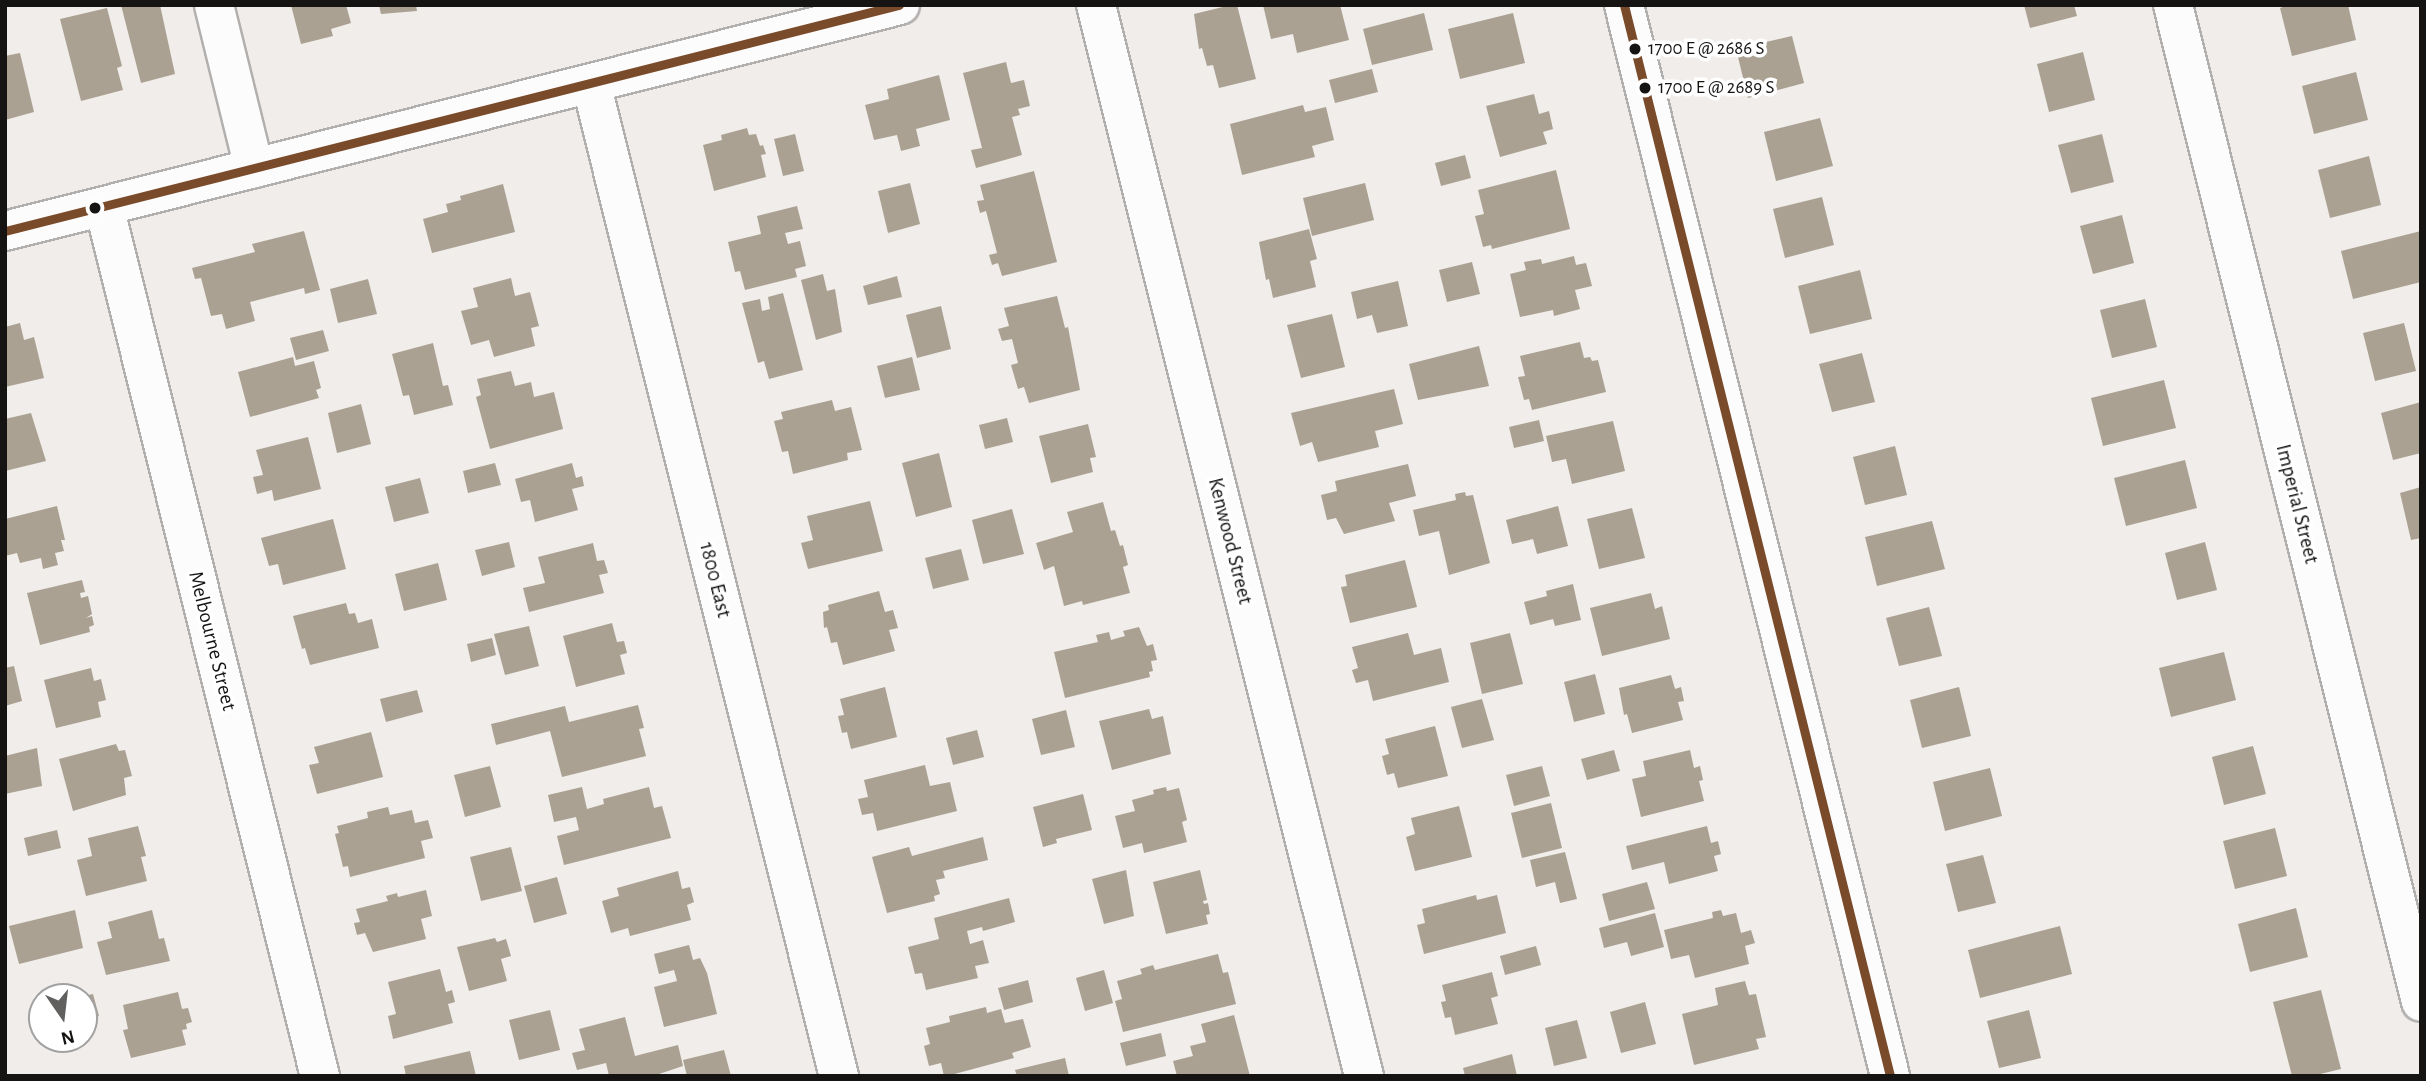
<!DOCTYPE html>
<html>
<head>
<meta charset="utf-8">
<style>
	body { margin:0 }
	#map { position:relative; width:2426px; height:1081px; overflow:hidden; background:#f0edea; font-family:"Alegreya Sans",sans-serif }
	div>[style] { position:absolute }
	[style*='--x'] { left:calc(var(--x)*1px); top:calc(var(--y)*1px); width:calc(var(--w)*1px); rotate:calc(var(--a)*1deg) }
	.building>* { inset:0; background:#aaa192 }
	.roads { filter:drop-shadow(2px 0 #b2b0af) drop-shadow(-2px 0 #b2b0af) drop-shadow(0 2px #b2b0af) drop-shadow(0 -2px #b2b0af) }
	.minor>* { height:38px; margin:-19px; padding:0 19px; transform-origin:19px; border-radius:19px; background:#fdfcfc }
	.bus-1>* { height:9px; margin:-4.5px; padding:0 4.5px; transform-origin:4.5px; border-radius:4.5px; background:#7a4b2a }
	.dots>* { width:19px; height:19px; translate:-50% -50%; box-sizing:border-box; border:4px solid #fff; border-radius:50% }
	span { translate:-50% -50%; white-space:nowrap; text-align:center; line-height:1.15; -webkit-text-stroke:7px #fff; paint-order:stroke }
	.bus-label { font-size:19px; color:#161413 }
	.left { translate:0 -50%; text-align:left }
	.street-label { font-size:21px; color:#161413 }
	.frame { position:absolute; inset:0; border:7px solid #161413; pointer-events:none }
	.north { position:absolute; left:28px; top:983px; width:70px; height:70px; box-sizing:border-box; background:#fff; border:2px solid #a2a1a1; border-radius:50%; rotate:166deg; font-size:19px; font-weight:700; line-height:28px; text-align:center; color:#161413 }
	.north::after { content:''; display:block; margin:auto; width:24px; height:32px; background:#62605e; clip-path:polygon(50% 0,100% 100%,50% 72%,0 100%) }
</style>
</head>
<body>
<div id="map">
	<div class="building">
		<div style="clip-path:polygon(121px 5px,160px 5px,175px 74px,141px 83px)"></div>
		<div style="clip-path:polygon(291px 5px,346px 5px,351px 23px,331px 29px,333px 36px,301px 44px)"></div>
		<div style="clip-path:polygon(379px 5px,416px 5px,417px 11px,381px 14px)"></div>
		<div style="clip-path:polygon(1231px 5px,1237px 5px,1256px 79px,1219px 88px,1213px 65px,1207px 66px,1202px 48px,1199px 49px,1194px 14px)"></div>
		<div style="clip-path:polygon(1263px 5px,1340px 5px,1349px 40px,1297px 53px,1293px 34px,1271px 39px)"></div>
		<div style="clip-path:polygon(2024px 5px,2074px 5px,2077px 16px,2030px 28px)"></div>
		<div style="clip-path:polygon(2289px 5px,2348px 5px,2356px 40px,2292px 56px,2280px 8px)"></div>
		<div style="clip-path:polygon(107px 8px,122px 66px,117px 68px,123px 90px,81px 101px,60px 19px)"></div>
		<div style="clip-path:polygon(1424px 13px,1433px 50px,1372px 65px,1363px 29px)"></div>
		<div style="clip-path:polygon(1513px 13px,1525px 63px,1460px 79px,1448px 29px)"></div>
		<div style="clip-path:polygon(1792px 36px,1804px 83px,1748px 98px,1736px 49px)"></div>
		<div style="clip-path:polygon(2083px 52px,2095px 100px,2049px 112px,2037px 64px)"></div>
		<div style="clip-path:polygon(20px 53px,34px 112px,5px 120px,5px 56px)"></div>
		<div style="clip-path:polygon(1006px 62px,1011px 83px,1024px 80px,1030px 106px,1018px 109px,1020px 115px,1012px 117px,1022px 155px,976px 168px,971px 150px,982px 148px,963px 73px)"></div>
		<div style="clip-path:polygon(1372px 69px,1378px 92px,1335px 103px,1329px 80px)"></div>
		<div style="clip-path:polygon(2356px 72px,2368px 120px,2314px 134px,2302px 86px)"></div>
		<div style="clip-path:polygon(939px 75px,950px 120px,916px 129px,920px 146px,901px 151px,897px 135px,874px 140px,865px 105px,889px 99px,887px 89px)"></div>
		<div style="clip-path:polygon(1534px 94px,1539px 114px,1549px 111px,1553px 129px,1543px 132px,1547px 144px,1500px 157px,1486px 106px)"></div>
		<div style="clip-path:polygon(1303px 105px,1305px 112px,1326px 107px,1334px 140px,1312px 146px,1315px 157px,1242px 175px,1230px 124px)"></div>
		<div style="clip-path:polygon(1820px 118px,1833px 166px,1776px 181px,1764px 132px)"></div>
		<div style="clip-path:polygon(747px 128px,749px 135px,756px 134px,760px 146px,763px 145px,766px 154px,761px 155px,766px 177px,714px 191px,703px 145px,722px 140px,721px 135px)"></div>
		<div style="clip-path:polygon(795px 134px,804px 171px,783px 176px,774px 139px)"></div>
		<div style="clip-path:polygon(2102px 134px,2114px 182px,2071px 193px,2058px 145px)"></div>
		<div style="clip-path:polygon(1465px 155px,1471px 178px,1441px 186px,1435px 163px)"></div>
		<div style="clip-path:polygon(2369px 156px,2381px 205px,2330px 218px,2318px 170px)"></div>
		<div style="clip-path:polygon(1556px 170px,1570px 229px,1492px 249px,1491px 245px,1483px 247px,1475px 216px,1484px 214px,1478px 190px)"></div>
		<div style="clip-path:polygon(1034px 171px,1057px 262px,1002px 276px,998px 263px,992px 265px,989px 255px,997px 253px,986px 211px,980px 213px,977px 201px,984px 200px,980px 185px)"></div>
		<div style="clip-path:polygon(910px 183px,920px 224px,888px 233px,878px 191px)"></div>
		<div style="clip-path:polygon(1365px 183px,1374px 220px,1312px 236px,1303px 198px)"></div>
		<div style="clip-path:polygon(503px 184px,515px 232px,432px 253px,423px 219px,448px 212px,446px 204px,461px 200px,460px 196px)"></div>
		<div style="clip-path:polygon(1822px 197px,1834px 245px,1785px 258px,1773px 209px)"></div>
		<div style="clip-path:polygon(797px 206px,803px 229px,785px 233px,788px 244px,800px 241px,806px 266px,795px 269px,797px 277px,745px 290px,740px 271px,735px 272px,728px 242px,761px 234px,757px 216px)"></div>
		<div style="clip-path:polygon(2122px 215px,2134px 263px,2093px 274px,2080px 226px)"></div>
		<div style="clip-path:polygon(1309px 229px,1317px 259px,1310px 261px,1316px 287px,1273px 298px,1269px 279px,1266px 280px,1259px 242px)"></div>
		<div style="clip-path:polygon(304px 231px,320px 290px,305px 294px,304px 288px,250px 302px,255px 321px,226px 329px,222px 314px,211px 316px,201px 278px,195px 279px,192px 268px,255px 252px,252px 244px)"></div>
		<div style="clip-path:polygon(2421px 231px,2421px 282px,2353px 299px,2341px 251px)"></div>
		<div style="clip-path:polygon(1574px 256px,1576px 265px,1586px 263px,1592px 286px,1575px 290px,1580px 309px,1554px 316px,1553px 310px,1520px 317px,1510px 274px,1526px 270px,1524px 262px,1541px 259px,1542px 264px)"></div>
		<div style="clip-path:polygon(1472px 262px,1480px 294px,1447px 302px,1439px 270px)"></div>
		<div style="clip-path:polygon(1860px 270px,1872px 319px,1810px 334px,1798px 286px)"></div>
		<div style="clip-path:polygon(823px 274px,827px 291px,835px 289px,842px 332px,816px 340px,801px 280px)"></div>
		<div style="clip-path:polygon(897px 276px,902px 297px,868px 305px,863px 286px)"></div>
		<div style="clip-path:polygon(511px 278px,515px 296px,530px 292px,539px 326px,531px 328px,535px 346px,494px 357px,489px 340px,471px 345px,461px 311px,478px 307px,473px 288px)"></div>
		<div style="clip-path:polygon(368px 279px,377px 314px,338px 323px,330px 289px)"></div>
		<div style="clip-path:polygon(1398px 281px,1408px 326px,1377px 333px,1372px 315px,1357px 319px,1351px 292px)"></div>
		<div style="clip-path:polygon(783px 293px,803px 370px,769px 379px,764px 361px,758px 363px,742px 303px,760px 299px,762px 311px,770px 309px,768px 297px)"></div>
		<div style="clip-path:polygon(1057px 296px,1065px 328px,1068px 327px,1080px 390px,1029px 403px,1024px 387px,1018px 389px,1011px 365px,1018px 363px,1012px 339px,1002px 341px,998px 329px,1009px 326px,1004px 308px)"></div>
		<div style="clip-path:polygon(2145px 299px,2157px 347px,2112px 358px,2100px 310px)"></div>
		<div style="clip-path:polygon(941px 306px,951px 349px,917px 358px,906px 315px)"></div>
		<div style="clip-path:polygon(1332px 314px,1345px 367px,1301px 378px,1287px 325px)"></div>
		<div style="clip-path:polygon(20px 323px,24px 340px,34px 337px,44px 378px,5px 387px,5px 327px)"></div>
		<div style="clip-path:polygon(2404px 323px,2416px 371px,2375px 381px,2363px 333px)"></div>
		<div style="clip-path:polygon(323px 330px,329px 351px,296px 360px,290px 338px)"></div>
		<div style="clip-path:polygon(1580px 342px,1584px 358px,1590px 357px,1592px 361px,1598px 360px,1606px 392px,1532px 410px,1529px 399px,1524px 400px,1518px 377px,1525px 376px,1520px 356px)"></div>
		<div style="clip-path:polygon(433px 343px,443px 386px,448px 385px,453px 405px,414px 415px,409px 395px,403px 396px,392px 354px)"></div>
		<div style="clip-path:polygon(1479px 346px,1489px 386px,1418px 400px,1409px 364px)"></div>
		<div style="clip-path:polygon(1862px 353px,1875px 402px,1832px 412px,1819px 364px)"></div>
		<div style="clip-path:polygon(293px 357px,295px 366px,314px 361px,321px 388px,316px 390px,319px 398px,250px 417px,238px 372px)"></div>
		<div style="clip-path:polygon(912px 357px,920px 390px,885px 398px,877px 366px)"></div>
		<div style="clip-path:polygon(511px 371px,515px 386px,531px 382px,534px 397px,554px 392px,563px 429px,490px 449px,476px 397px,481px 395px,477px 379px)"></div>
		<div style="clip-path:polygon(2164px 380px,2176px 428px,2103px 446px,2091px 398px)"></div>
		<div style="clip-path:polygon(1394px 389px,1403px 424px,1375px 431px,1379px 447px,1318px 462px,1312px 442px,1300px 446px,1291px 413px)"></div>
		<div style="clip-path:polygon(832px 400px,835px 411px,851px 407px,862px 450px,847px 453px,848px 460px,793px 474px,788px 451px,782px 452px,774px 421px,783px 419px,781px 412px)"></div>
		<div style="clip-path:polygon(2421px 402px,2421px 453px,2393px 460px,2381px 413px)"></div>
		<div style="clip-path:polygon(361px 404px,371px 444px,337px 453px,328px 413px)"></div>
		<div style="clip-path:polygon(31px 413px,46px 461px,5px 471px,5px 419px)"></div>
		<div style="clip-path:polygon(1007px 418px,1013px 442px,985px 449px,979px 425px)"></div>
		<div style="clip-path:polygon(1539px 420px,1544px 441px,1514px 448px,1509px 427px)"></div>
		<div style="clip-path:polygon(1613px 421px,1625px 471px,1572px 484px,1566px 459px,1552px 462px,1546px 436px)"></div>
		<div style="clip-path:polygon(1088px 424px,1096px 457px,1090px 458px,1093px 472px,1051px 483px,1039px 436px)"></div>
		<div style="clip-path:polygon(308px 437px,321px 489px,274px 501px,272px 490px,257px 494px,253px 477px,263px 475px,256px 450px)"></div>
		<div style="clip-path:polygon(1895px 446px,1907px 495px,1865px 505px,1853px 457px)"></div>
		<div style="clip-path:polygon(939px 453px,952px 507px,916px 517px,902px 463px)"></div>
		<div style="clip-path:polygon(2185px 460px,2197px 508px,2126px 526px,2114px 478px)"></div>
		<div style="clip-path:polygon(495px 463px,501px 485px,468px 493px,463px 471px)"></div>
		<div style="clip-path:polygon(572px 463px,576px 478px,582px 476px,584px 486px,572px 489px,578px 510px,535px 522px,530px 500px,521px 502px,515px 479px)"></div>
		<div style="clip-path:polygon(1408px 464px,1416px 496px,1389px 503px,1395px 521px,1344px 534px,1336px 518px,1327px 520px,1321px 495px,1337px 491px,1335px 481px)"></div>
		<div style="clip-path:polygon(420px 478px,429px 513px,394px 522px,385px 487px)"></div>
		<div style="clip-path:polygon(2421px 487px,2421px 538px,2411px 540px,2400px 493px)"></div>
		<div style="clip-path:polygon(1465px 492px,1466px 496px,1473px 495px,1490px 563px,1449px 575px,1439px 531px,1419px 536px,1413px 510px,1456px 500px,1455px 494px)"></div>
		<div style="clip-path:polygon(870px 501px,883px 551px,808px 569px,801px 543px,813px 540px,807px 516px)"></div>
		<div style="clip-path:polygon(1103px 502px,1111px 531px,1115px 530px,1120px 546px,1123px 545px,1128px 565px,1123px 567px,1130px 593px,1083px 605px,1082px 601px,1064px 606px,1054px 566px,1044px 570px,1036px 543px,1073px 532px,1067px 512px)"></div>
		<div style="clip-path:polygon(57px 506px,65px 540px,61px 540px,64px 551px,55px 553px,58px 565px,43px 569px,41px 558px,20px 563px,17px 553px,5px 556px,5px 519px)"></div>
		<div style="clip-path:polygon(1558px 506px,1568px 546px,1537px 554px,1533px 539px,1512px 544px,1506px 520px)"></div>
		<div style="clip-path:polygon(1632px 508px,1645px 558px,1599px 569px,1587px 519px)"></div>
		<div style="clip-path:polygon(1012px 509px,1024px 554px,983px 564px,972px 520px)"></div>
		<div style="clip-path:polygon(333px 519px,346px 569px,283px 585px,278px 564px,269px 566px,261px 538px)"></div>
		<div style="clip-path:polygon(1932px 521px,1945px 569px,1877px 586px,1865px 537px)"></div>
		<div style="clip-path:polygon(509px 542px,515px 567px,482px 576px,475px 550px)"></div>
		<div style="clip-path:polygon(2205px 542px,2217px 590px,2177px 600px,2165px 553px)"></div>
		<div style="clip-path:polygon(593px 543px,597px 561px,604px 560px,608px 573px,599px 575px,604px 593px,529px 612px,523px 588px,545px 583px,538px 557px)"></div>
		<div style="clip-path:polygon(961px 549px,969px 580px,933px 589px,925px 558px)"></div>
		<div style="clip-path:polygon(1405px 560px,1417px 607px,1350px 623px,1341px 587px,1347px 586px,1345px 575px)"></div>
		<div style="clip-path:polygon(438px 563px,447px 600px,404px 611px,395px 574px)"></div>
		<div style="clip-path:polygon(82px 580px,85px 592px,80px 593px,81px 598px,88px 596px,92px 614px,86px 618px,92px 616px,94px 625px,89px 627px,90px 632px,40px 645px,27px 593px)"></div>
		<div style="clip-path:polygon(1573px 584px,1581px 620px,1555px 626px,1553px 619px,1530px 625px,1524px 602px,1547px 596px,1546px 591px)"></div>
		<div style="clip-path:polygon(879px 591px,885px 612px,893px 610px,898px 628px,889px 630px,895px 651px,843px 665px,837px 642px,831px 643px,827px 627px,824px 628px,823px 612px,829px 610px,828px 605px)"></div>
		<div style="clip-path:polygon(1651px 593px,1655px 609px,1662px 606px,1670px 639px,1602px 656px,1590px 608px)"></div>
		<div style="clip-path:polygon(346px 603px,349px 614px,355px 613px,358px 623px,372px 619px,379px 648px,310px 665px,305px 648px,302px 649px,293px 616px)"></div>
		<div style="clip-path:polygon(1929px 607px,1942px 656px,1899px 666px,1886px 618px)"></div>
		<div style="clip-path:polygon(612px 623px,617px 642px,624px 641px,627px 653px,620px 655px,625px 674px,576px 687px,563px 636px)"></div>
		<div style="clip-path:polygon(529px 626px,539px 666px,505px 675px,494px 634px)"></div>
		<div style="clip-path:polygon(1139px 627px,1147px 646px,1153px 644px,1157px 660px,1151px 661px,1153px 671px,1149px 672px,1150px 677px,1065px 698px,1054px 652px,1098px 642px,1096px 635px,1109px 632px,1111px 640px,1125px 636px,1123px 631px)"></div>
		<div style="clip-path:polygon(1408px 633px,1414px 655px,1441px 648px,1449px 682px,1373px 701px,1368px 680px,1356px 683px,1352px 670px,1358px 668px,1352px 647px)"></div>
		<div style="clip-path:polygon(1510px 633px,1523px 684px,1482px 694px,1470px 643px)"></div>
		<div style="clip-path:polygon(492px 638px,496px 655px,471px 662px,467px 644px)"></div>
		<div style="clip-path:polygon(2224px 652px,2236px 700px,2171px 717px,2159px 668px)"></div>
		<div style="clip-path:polygon(14px 666px,22px 701px,5px 706px,5px 668px)"></div>
		<div style="clip-path:polygon(91px 668px,94px 681px,101px 679px,106px 700px,98px 702px,101px 717px,56px 728px,44px 680px)"></div>
		<div style="clip-path:polygon(1595px 674px,1605px 714px,1574px 722px,1564px 682px)"></div>
		<div style="clip-path:polygon(1671px 675px,1675px 689px,1681px 687px,1684px 701px,1678px 702px,1683px 720px,1632px 733px,1627px 714px,1624px 715px,1619px 688px)"></div>
		<div style="clip-path:polygon(885px 687px,897px 737px,851px 749px,847px 732px,842px 733px,838px 716px,844px 715px,840px 699px)"></div>
		<div style="clip-path:polygon(1959px 687px,1971px 736px,1922px 748px,1910px 700px)"></div>
		<div style="clip-path:polygon(417px 690px,423px 712px,386px 722px,380px 699px)"></div>
		<div style="clip-path:polygon(1482px 699px,1494px 740px,1462px 748px,1451px 707px)"></div>
		<div style="clip-path:polygon(638px 705px,644px 728px,639px 729px,646px 756px,562px 777px,550px 731px,496px 745px,491px 724px,565px 706px,569px 722px)"></div>
		<div style="clip-path:polygon(1149px 709px,1152px 719px,1163px 716px,1171px 754px,1112px 770px,1099px 721px)"></div>
		<div style="clip-path:polygon(1066px 710px,1075px 747px,1041px 755px,1032px 719px)"></div>
		<div style="clip-path:polygon(1435px 726px,1448px 776px,1398px 788px,1394px 773px,1387px 775px,1382px 756px,1389px 754px,1385px 739px)"></div>
		<div style="clip-path:polygon(977px 730px,984px 757px,953px 765px,946px 738px)"></div>
		<div style="clip-path:polygon(371px 732px,383px 777px,317px 794px,309px 765px,319px 763px,314px 747px)"></div>
		<div style="clip-path:polygon(116px 744px,119px 751px,125px 750px,132px 776px,124px 778px,126px 795px,73px 811px,59px 759px)"></div>
		<div style="clip-path:polygon(2253px 746px,2266px 794px,2224px 805px,2212px 757px)"></div>
		<div style="clip-path:polygon(37px 748px,42px 786px,5px 794px,5px 756px)"></div>
		<div style="clip-path:polygon(1614px 750px,1620px 771px,1587px 780px,1581px 759px)"></div>
		<div style="clip-path:polygon(1690px 750px,1694px 768px,1700px 766px,1703px 780px,1699px 781px,1704px 801px,1641px 817px,1632px 779px,1646px 776px,1643px 761px)"></div>
		<div style="clip-path:polygon(925px 765px,930px 786px,950px 782px,957px 811px,877px 831px,873px 813px,862px 815px,858px 799px,868px 797px,864px 780px)"></div>
		<div style="clip-path:polygon(490px 766px,501px 807px,465px 817px,454px 775px)"></div>
		<div style="clip-path:polygon(1542px 766px,1550px 796px,1514px 806px,1506px 775px)"></div>
		<div style="clip-path:polygon(1990px 768px,2002px 816px,1945px 831px,1933px 782px)"></div>
		<div style="clip-path:polygon(582px 787px,587px 809px,604px 804px,603px 799px,649px 787px,654px 808px,662px 806px,671px 838px,564px 865px,557px 836px,579px 830px,576px 817px,554px 822px,548px 795px)"></div>
		<div style="clip-path:polygon(1166px 787px,1167px 791px,1179px 788px,1187px 820px,1182px 822px,1187px 842px,1144px 853px,1142px 843px,1123px 848px,1115px 816px,1135px 811px,1132px 800px,1154px 794px,1153px 790px)"></div>
		<div style="clip-path:polygon(1083px 794px,1092px 830px,1056px 839px,1057px 843px,1043px 847px,1033px 807px)"></div>
		<div style="clip-path:polygon(1551px 803px,1562px 848px,1522px 858px,1511px 813px)"></div>
		<div style="clip-path:polygon(1459px 806px,1472px 857px,1415px 871px,1406px 837px,1415px 834px,1411px 818px)"></div>
		<div style="clip-path:polygon(388px 807px,390px 815px,412px 810px,415px 823px,428px 820px,433px 838px,421px 841px,425px 858px,350px 877px,348px 866px,343px 867px,335px 834px,339px 833px,337px 826px,368px 818px,367px 812px)"></div>
		<div style="clip-path:polygon(138px 826px,146px 856px,141px 857px,147px 881px,86px 896px,77px 860px,92px 856px,88px 838px)"></div>
		<div style="clip-path:polygon(1707px 826px,1711px 843px,1718px 841px,1721px 854px,1714px 856px,1718px 871px,1669px 884px,1664px 862px,1632px 870px,1626px 846px)"></div>
		<div style="clip-path:polygon(2275px 828px,2287px 876px,2235px 889px,2223px 841px)"></div>
		<div style="clip-path:polygon(57px 830px,61px 848px,28px 856px,24px 838px)"></div>
		<div style="clip-path:polygon(983px 837px,988px 860px,943px 871px,945px 878px,936px 880px,940px 894px,934px 896px,935px 901px,887px 913px,872px 857px,909px 847px,912px 856px)"></div>
		<div style="clip-path:polygon(511px 847px,522px 891px,481px 901px,470px 857px)"></div>
		<div style="clip-path:polygon(1565px 852px,1577px 899px,1560px 903px,1555px 882px,1536px 887px,1530px 860px)"></div>
		<div style="clip-path:polygon(1983px 855px,1996px 903px,1958px 912px,1946px 864px)"></div>
		<div style="clip-path:polygon(1126px 870px,1134px 916px,1104px 924px,1092px 879px)"></div>
		<div style="clip-path:polygon(1200px 870px,1207px 900px,1203px 901px,1204px 904px,1208px 903px,1210px 914px,1206px 915px,1208px 924px,1166px 934px,1153px 882px)"></div>
		<div style="clip-path:polygon(678px 871px,682px 889px,690px 887px,694px 902px,687px 905px,691px 920px,630px 936px,628px 928px,611px 933px,602px 901px,619px 896px,617px 888px)"></div>
		<div style="clip-path:polygon(557px 877px,567px 914px,534px 923px,524px 886px)"></div>
		<div style="clip-path:polygon(1647px 882px,1655px 909px,1609px 921px,1602px 894px)"></div>
		<div style="clip-path:polygon(426px 890px,432px 916px,421px 919px,426px 939px,373px 952px,365px 933px,357px 935px,354px 923px,360px 922px,356px 909px,388px 901px,386px 896px,397px 893px,398px 897px)"></div>
		<div style="clip-path:polygon(1476px 895px,1477px 900px,1497px 895px,1506px 933px,1424px 954px,1417px 925px,1425px 923px,1422px 909px)"></div>
		<div style="clip-path:polygon(1009px 898px,1015px 922px,983px 931px,982px 927px,967px 931px,970px 944px,983px 940px,989px 963px,975px 966px,978px 978px,926px 990px,922px 973px,915px 974px,908px 947px,939px 939px,934px 918px)"></div>
		<div style="clip-path:polygon(2296px 908px,2308px 957px,2250px 972px,2238px 924px)"></div>
		<div style="clip-path:polygon(75px 910px,83px 948px,19px 964px,9px 926px)"></div>
		<div style="clip-path:polygon(152px 910px,159px 939px,164px 938px,170px 961px,106px 975px,97px 942px,112px 938px,108px 922px)"></div>
		<div style="clip-path:polygon(1721px 910px,1723px 916px,1736px 913px,1741px 933px,1751px 930px,1755px 943px,1745px 946px,1749px 964px,1695px 978px,1689px 955px,1671px 959px,1664px 930px,1713px 918px,1712px 912px)"></div>
		<div style="clip-path:polygon(1655px 913px,1664px 947px,1631px 956px,1627px 942px,1604px 948px,1599px 928px)"></div>
		<div style="clip-path:polygon(2060px 926px,2072px 974px,1980px 998px,1968px 950px)"></div>
		<div style="clip-path:polygon(495px 938px,497px 942px,506px 939px,511px 956px,501px 959px,507px 981px,469px 991px,457px 947px)"></div>
		<div style="clip-path:polygon(689px 945px,693px 960px,700px 958px,707px 973px,717px 1014px,664px 1027px,654px 987px,677px 981px,674px 970px,659px 974px,654px 954px)"></div>
		<div style="clip-path:polygon(1536px 946px,1541px 965px,1505px 975px,1500px 956px)"></div>
		<div style="clip-path:polygon(1218px 954px,1223px 973px,1228px 972px,1236px 1004px,1123px 1032px,1115px 1001px,1122px 999px,1117px 981px,1142px 974px,1140px 969px,1153px 965px,1155px 970px)"></div>
		<div style="clip-path:polygon(440px 969px,446px 992px,452px 990px,455px 1002px,448px 1004px,453px 1023px,393px 1039px,388px 1016px,396px 1014px,388px 982px)"></div>
		<div style="clip-path:polygon(1104px 970px,1113px 1003px,1085px 1011px,1076px 978px)"></div>
		<div style="clip-path:polygon(1492px 972px,1498px 996px,1491px 998px,1498px 1024px,1455px 1035px,1451px 1017px,1445px 1018px,1441px 1002px,1446px 1001px,1442px 985px)"></div>
		<div style="clip-path:polygon(1028px 980px,1033px 1002px,1004px 1010px,998px 988px)"></div>
		<div style="clip-path:polygon(1745px 981px,1749px 995px,1756px 994px,1766px 1037px,1756px 1039px,1759px 1049px,1694px 1065px,1682px 1014px,1718px 1005px,1715px 988px)"></div>
		<div style="clip-path:polygon(2321px 990px,2341px 1069px,2312px 1076px,2292px 1076px,2273px 1002px)"></div>
		<div style="clip-path:polygon(178px 992px,182px 1009px,188px 1008px,192px 1022px,186px 1024px,187px 1029px,182px 1030px,186px 1045px,131px 1058px,123px 1030px,128px 1029px,123px 1005px)"></div>
		<div style="clip-path:polygon(93px 994px,99px 1016px,84px 1019px,84px 996px)"></div>
		<div style="clip-path:polygon(1645px 1002px,1656px 1044px,1621px 1053px,1610px 1012px)"></div>
		<div style="clip-path:polygon(986px 1007px,987px 1013px,1001px 1009px,1005px 1023px,1023px 1019px,1031px 1047px,1012px 1053px,1014px 1058px,947px 1076px,944px 1076px,941px 1063px,929px 1066px,924px 1046px,930px 1044px,926px 1028px,950px 1022px,949px 1016px)"></div>
		<div style="clip-path:polygon(550px 1010px,560px 1050px,519px 1060px,509px 1020px)"></div>
		<div style="clip-path:polygon(2029px 1010px,2041px 1058px,1999px 1068px,1987px 1021px)"></div>
		<div style="clip-path:polygon(1234px 1015px,1250px 1076px,1177px 1076px,1173px 1061px,1193px 1056px,1190px 1046px,1206px 1042px,1201px 1024px)"></div>
		<div style="clip-path:polygon(625px 1017px,635px 1056px,678px 1045px,683px 1066px,653px 1076px,609px 1076px,606px 1063px,577px 1070px,572px 1053px,585px 1050px,579px 1029px)"></div>
		<div style="clip-path:polygon(1577px 1020px,1587px 1058px,1554px 1066px,1545px 1028px)"></div>
		<div style="clip-path:polygon(1161px 1033px,1166px 1056px,1126px 1066px,1120px 1043px)"></div>
		<div style="clip-path:polygon(724px 1050px,731px 1076px,687px 1076px,683px 1060px)"></div>
		<div style="clip-path:polygon(470px 1051px,476px 1076px,406px 1076px,404px 1066px)"></div>
		<div style="clip-path:polygon(1512px 1054px,1517px 1076px,1465px 1076px,1463px 1068px)"></div>
		<div style="clip-path:polygon(1065px 1058px,1069px 1076px,1017px 1076px,1015px 1070px)"></div>
	</div>
	<div class="roads">
		<div class="minor">
			<div style="--x:214;--y:5;--w:168;--a:76.2"></div>
			<div style="--x:1096;--y:5;--w:1104;--a:75.95"></div>
			<div style="--x:1624;--y:5;--w:1104;--a:76.05"></div>
			<div style="--x:2173;--y:5;--w:1027;--a:76.03"></div>
			<div style="--x:591;--y:83;--w:1024;--a:75.98"></div>
			<div style="--x:104;--y:206;--w:896;--a:76.06"></div>
			<div style="--x:5;--y:231;--w:923;--a:-14.17"></div>
		</div>
	</div>
	<div class="bus-1">
		<div style="--x:1624;--y:5;--w:1104;--a:76.05"></div>
		<div style="--x:5;--y:231;--w:922;--a:-14.19"></div>
	</div>
	<div class="dots">
		<div style="left:1635px;top:49px;background:#161413"></div>
		<div style="left:1645px;top:88px;background:#161413"></div>
		<div style="left:95px;top:208px;background:#161413"></div>
	</div>
	<div class="bus-label">
		<span class="left" style="left:1648px;top:49px">1700 E @ 2686 S</span>
		<span class="left" style="left:1658px;top:88px">1700 E @ 2689 S</span>
	</div>
	<div class="street-label">
		<span style="left:2297px;top:504px;rotate:76deg">Imperial Street</span>
		<span style="left:1230px;top:541px;rotate:76deg">Kenwood Street</span>
		<span style="left:715px;top:580px;rotate:76deg">1800 East</span>
		<span style="left:212px;top:641px;rotate:76deg">Melbourne Street</span>
	</div>
	<div class="frame"></div>
	<div class="north">N</div>
</div>
</body>
</html>
